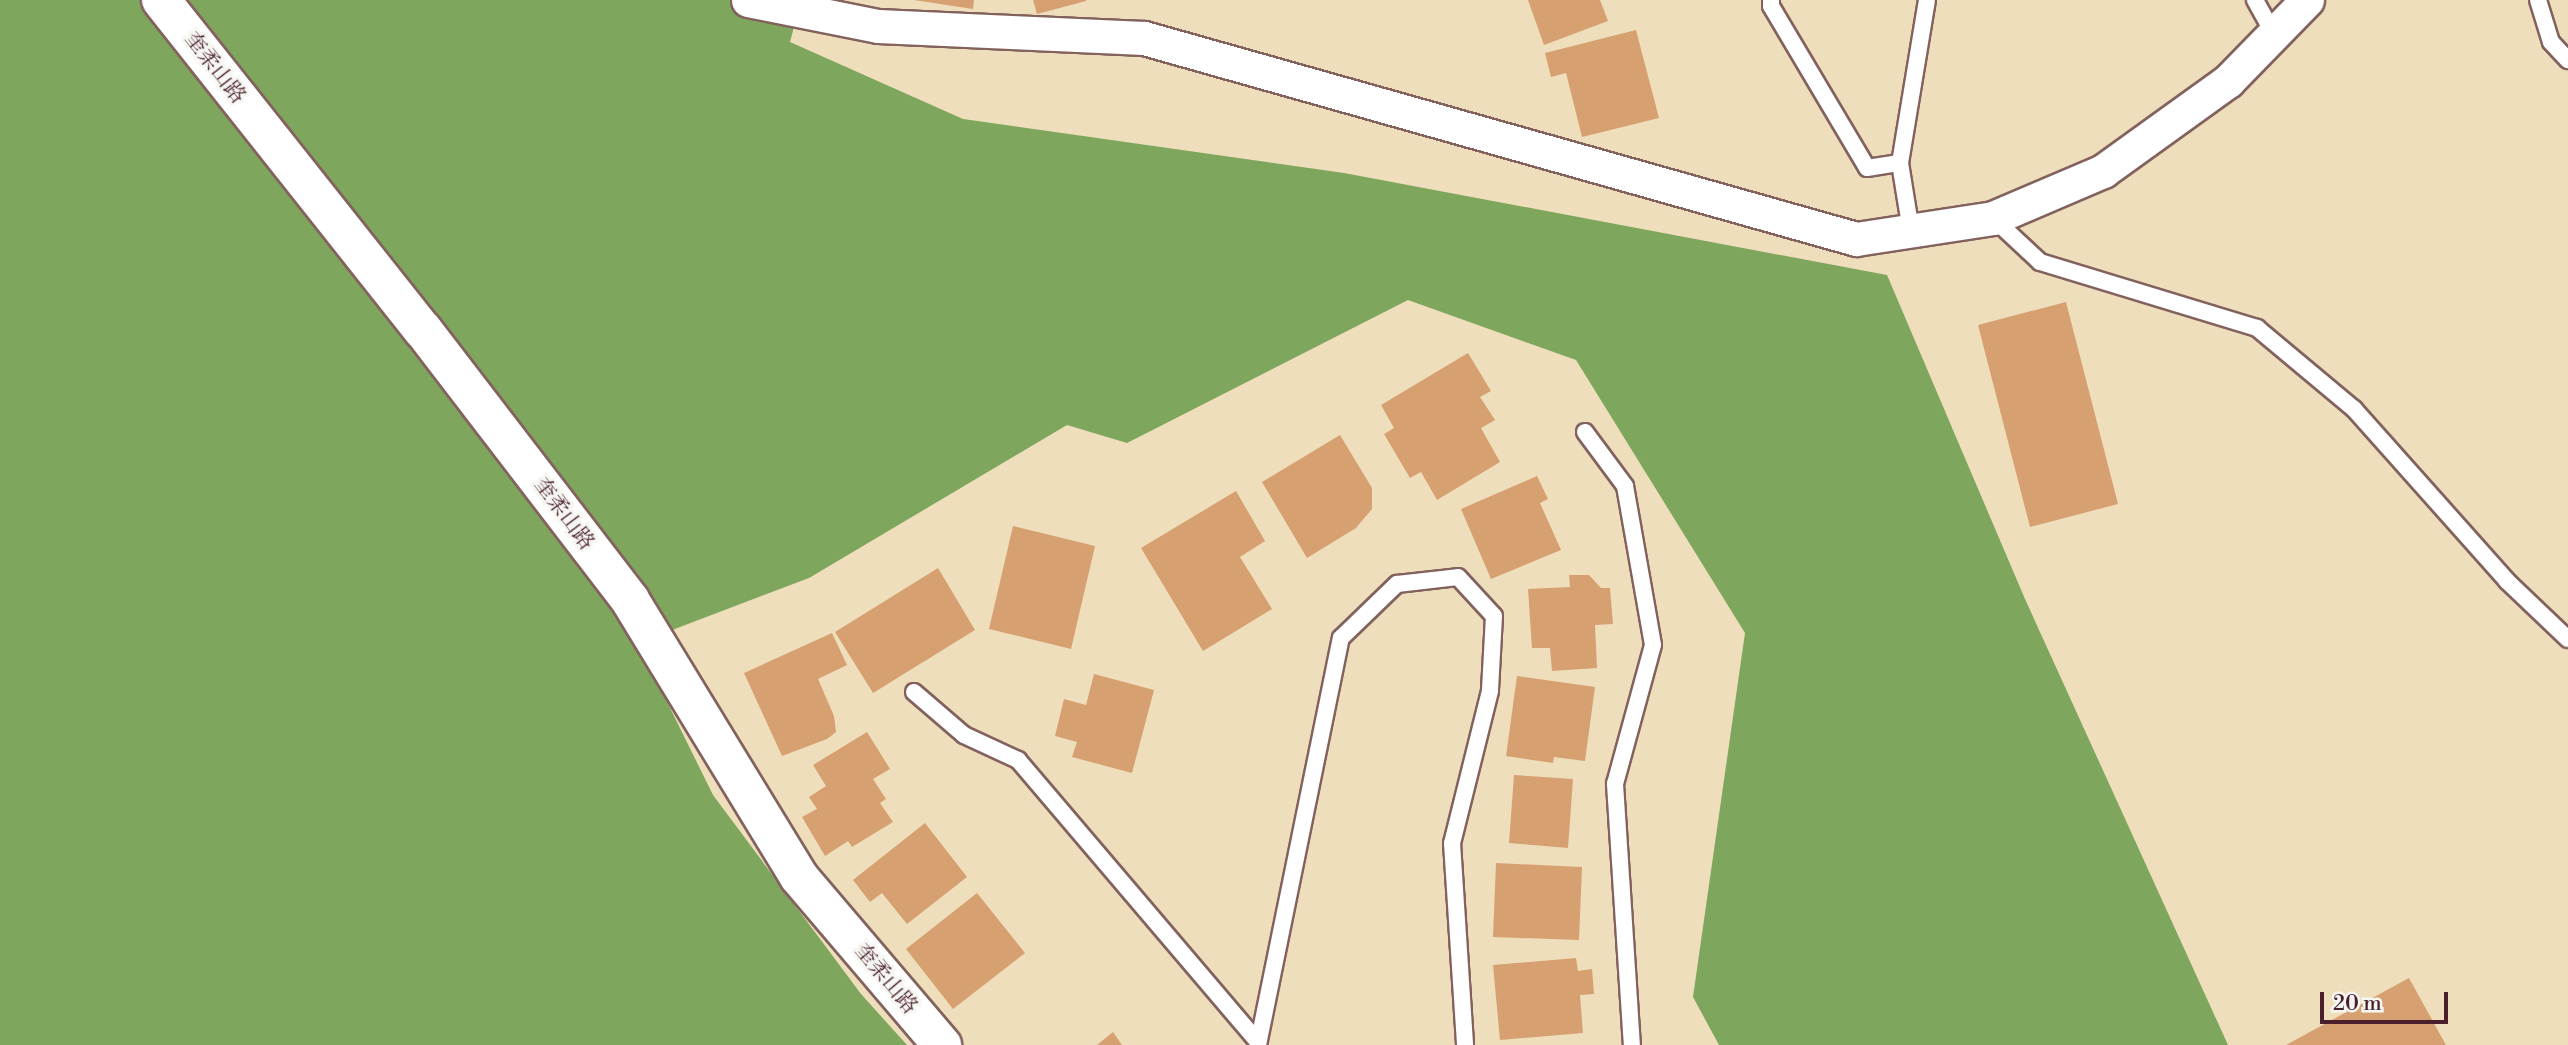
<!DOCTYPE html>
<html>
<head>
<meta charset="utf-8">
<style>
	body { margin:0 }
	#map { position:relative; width:2568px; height:1045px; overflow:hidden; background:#eedebc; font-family:"Libre Bodoni","Noto Serif TC",serif }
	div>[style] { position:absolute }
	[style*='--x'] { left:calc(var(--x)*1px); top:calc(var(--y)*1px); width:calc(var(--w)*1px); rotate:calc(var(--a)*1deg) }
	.forest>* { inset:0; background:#7ea65d }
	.building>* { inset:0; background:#d7a071 }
	.roads { filter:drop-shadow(2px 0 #83625e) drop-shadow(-2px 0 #83625e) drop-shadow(0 2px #83625e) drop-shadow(0 -2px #83625e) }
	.service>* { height:16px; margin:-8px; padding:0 8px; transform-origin:8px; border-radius:8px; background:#fff }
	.minor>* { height:33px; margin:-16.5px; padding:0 16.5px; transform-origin:16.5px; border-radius:16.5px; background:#fff }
	.tertiary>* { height:38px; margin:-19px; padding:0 19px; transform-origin:19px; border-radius:19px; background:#fff }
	span { translate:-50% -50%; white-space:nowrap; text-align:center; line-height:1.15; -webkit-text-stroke:6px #f6f6f2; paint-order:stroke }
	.street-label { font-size:21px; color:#4a1f2b }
	.scale { position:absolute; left:2320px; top:992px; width:128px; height:32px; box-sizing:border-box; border:4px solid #4a1f2b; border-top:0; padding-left:9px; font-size:21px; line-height:24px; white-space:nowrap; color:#4a1f2b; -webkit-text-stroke:5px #f6f6f2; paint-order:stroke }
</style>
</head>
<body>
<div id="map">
	<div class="forest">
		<div style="clip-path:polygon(0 0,801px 0,790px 42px,963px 119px,1344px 173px,1887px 275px,2025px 599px,2228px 1045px,1719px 1045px,1693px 997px,1745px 633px,1576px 360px,1408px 300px,1127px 443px,1067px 425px,809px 578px,638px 643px,713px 795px,861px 994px,907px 1045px,0 1045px)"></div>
	</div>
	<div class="building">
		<div style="clip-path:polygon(914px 0,974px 0,973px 9px)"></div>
		<div style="clip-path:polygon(1033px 0,1086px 0,1086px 1px,1037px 14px)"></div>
		<div style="clip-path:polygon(1528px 0,1600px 0,1608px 21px,1544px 45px)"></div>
		<div style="clip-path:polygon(1636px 30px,1659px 118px,1582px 137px,1566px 73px,1551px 77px,1545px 53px)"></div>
		<div style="clip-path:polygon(2066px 302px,2118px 504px,2030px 527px,1978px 325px)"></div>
		<div style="clip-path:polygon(1468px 353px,1491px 391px,1480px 397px,1495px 420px,1481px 428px,1500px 462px,1437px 500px,1421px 472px,1410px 478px,1384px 434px,1394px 428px,1381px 405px)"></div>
		<div style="clip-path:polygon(1340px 435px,1372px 488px,1372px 509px,1356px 528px,1307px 558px,1262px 482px)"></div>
		<div style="clip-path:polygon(1537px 476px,1548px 499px,1540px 503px,1561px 550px,1491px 579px,1461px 509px)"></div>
		<div style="clip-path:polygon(1236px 491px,1265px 541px,1240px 557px,1272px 609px,1203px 651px,1141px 548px)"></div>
		<div style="clip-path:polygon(1013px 526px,1095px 546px,1071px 649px,989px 629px)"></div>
		<div style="clip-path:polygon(938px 568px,975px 630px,873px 693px,835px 632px)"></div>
		<div style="clip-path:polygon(1569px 575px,1589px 575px,1601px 588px,1610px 588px,1613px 624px,1595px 625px,1597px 668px,1552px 671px,1550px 648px,1532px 648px,1528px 589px,1570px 587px)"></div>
		<div style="clip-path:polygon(832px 633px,847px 665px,818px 679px,834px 716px,836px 732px,827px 739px,782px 756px,744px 673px)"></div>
		<div style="clip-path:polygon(1094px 674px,1154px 690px,1132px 773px,1072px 757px,1077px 742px,1055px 736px,1064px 699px,1086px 705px)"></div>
		<div style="clip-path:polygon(1517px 676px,1595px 687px,1585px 761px,1554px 757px,1553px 763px,1506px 756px)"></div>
		<div style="clip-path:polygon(867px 732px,890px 769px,873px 779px,886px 799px,880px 803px,893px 822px,852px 847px,848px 841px,825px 856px,802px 817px,817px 809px,809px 797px,826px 786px,813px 765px)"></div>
		<div style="clip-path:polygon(1514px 775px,1573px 779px,1568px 848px,1509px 843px)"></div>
		<div style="clip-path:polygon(925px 823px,967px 877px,907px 924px,882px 893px,870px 902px,853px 880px)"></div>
		<div style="clip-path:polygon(1496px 863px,1582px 867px,1579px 940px,1493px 937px)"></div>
		<div style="clip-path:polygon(977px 893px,1025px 953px,953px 1009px,906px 949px)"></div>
		<div style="clip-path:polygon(1576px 958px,1578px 971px,1592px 969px,1594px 994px,1580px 995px,1583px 1033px,1500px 1040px,1493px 965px)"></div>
		<div style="clip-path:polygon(2409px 978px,2446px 1045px,2286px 1045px)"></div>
		<div style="clip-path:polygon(1113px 1032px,1122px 1045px,1097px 1045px)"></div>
	</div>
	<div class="roads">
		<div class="service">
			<div style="--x:1771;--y:0;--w:6;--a:90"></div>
			<div style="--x:1771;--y:6;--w:188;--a:59.3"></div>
			<div style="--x:1867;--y:168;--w:33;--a:-9"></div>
			<div style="--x:2255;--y:0;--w:39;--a:61"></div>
			<div style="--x:2538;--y:0;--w:44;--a:72.8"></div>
			<div style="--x:2551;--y:42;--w:25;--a:47"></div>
			<div style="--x:1993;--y:218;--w:64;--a:43.1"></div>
			<div style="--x:2040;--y:262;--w:227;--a:16.9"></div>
			<div style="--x:2257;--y:328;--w:126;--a:39.9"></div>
			<div style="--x:2354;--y:409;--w:230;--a:48.3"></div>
			<div style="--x:2507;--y:581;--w:84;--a:43.6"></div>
			<div style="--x:1911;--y:231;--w:69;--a:-99.2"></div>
			<div style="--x:1900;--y:163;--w:165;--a:-80.6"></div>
			<div style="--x:1585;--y:432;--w:67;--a:53.5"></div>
			<div style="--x:1625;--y:486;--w:161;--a:80"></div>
			<div style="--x:1653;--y:645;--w:144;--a:105.3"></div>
			<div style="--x:1615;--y:784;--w:262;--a:86.3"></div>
			<div style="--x:914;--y:692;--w:66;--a:40.7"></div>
			<div style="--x:964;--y:735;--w:60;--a:24.8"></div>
			<div style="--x:1018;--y:760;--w:369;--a:49.6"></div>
			<div style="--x:1258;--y:1045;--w:415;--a:-78.5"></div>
			<div style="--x:1341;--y:638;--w:78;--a:-44"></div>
			<div style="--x:1397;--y:584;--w:61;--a:-6.5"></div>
			<div style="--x:1458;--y:577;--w:53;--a:47.3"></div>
			<div style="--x:1494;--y:616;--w:75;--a:93.1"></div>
			<div style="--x:1490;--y:691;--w:157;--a:104"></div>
			<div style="--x:1452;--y:843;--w:202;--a:86.3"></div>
		</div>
		<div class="minor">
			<div style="--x:748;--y:0;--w:133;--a:11.3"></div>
			<div style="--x:878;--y:26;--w:266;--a:2.6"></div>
			<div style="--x:1144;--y:38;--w:740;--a:15.76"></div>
			<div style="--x:1856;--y:239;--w:139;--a:-8.7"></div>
			<div style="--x:1993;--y:218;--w:120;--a:-23.1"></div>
			<div style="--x:2103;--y:171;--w:154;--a:-35.8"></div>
			<div style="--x:2228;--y:81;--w:113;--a:-45.7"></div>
		</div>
		<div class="tertiary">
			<div style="--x:161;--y:0;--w:421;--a:51.6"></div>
			<div style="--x:423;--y:330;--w:340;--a:52.5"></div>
			<div style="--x:630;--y:600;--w:324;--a:58.6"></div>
			<div style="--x:799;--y:877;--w:221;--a:49.6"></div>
		</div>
	</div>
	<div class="street-label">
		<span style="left:215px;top:68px;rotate:52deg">奎柔山路</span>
		<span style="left:564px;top:514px;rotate:53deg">奎柔山路</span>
		<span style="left:886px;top:979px;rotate:50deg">奎柔山路</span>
	</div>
	<div class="scale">20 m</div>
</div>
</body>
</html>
